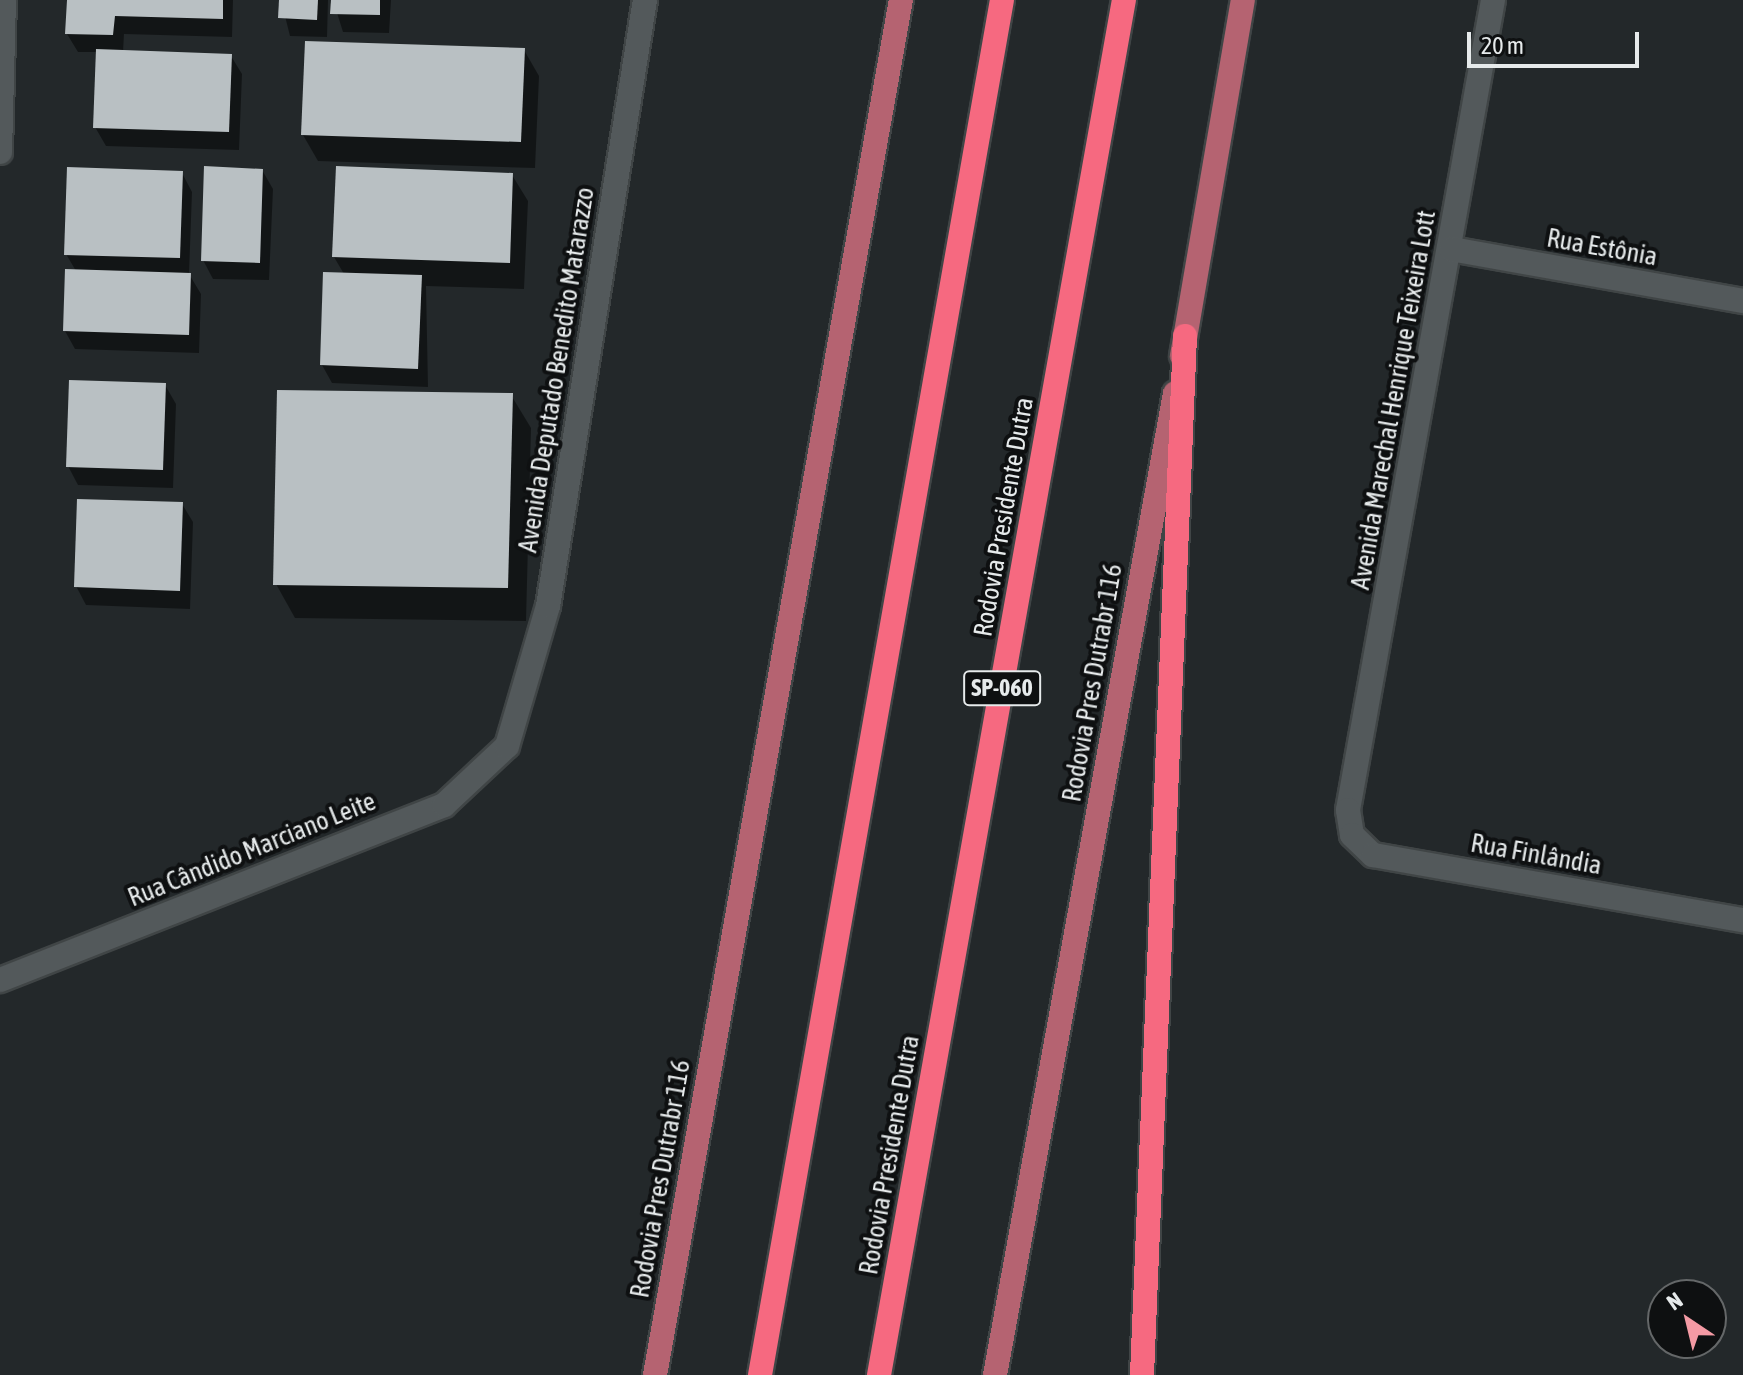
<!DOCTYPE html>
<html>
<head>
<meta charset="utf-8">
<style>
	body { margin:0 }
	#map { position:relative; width:1743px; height:1375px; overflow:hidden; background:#23282a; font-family:"Asap Condensed",sans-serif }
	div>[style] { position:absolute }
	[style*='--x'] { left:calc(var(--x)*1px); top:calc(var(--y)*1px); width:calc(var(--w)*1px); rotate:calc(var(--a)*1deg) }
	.shadow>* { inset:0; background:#0007 }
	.building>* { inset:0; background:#b9c0c3 }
	.roads { filter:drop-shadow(2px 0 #404546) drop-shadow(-2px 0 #404546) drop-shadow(0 2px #404546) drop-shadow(0 -2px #404546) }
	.minor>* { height:24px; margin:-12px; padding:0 12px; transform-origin:12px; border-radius:12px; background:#53595b }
	.primary>* { height:24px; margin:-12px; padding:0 12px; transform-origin:12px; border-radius:12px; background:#b56371 }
	.motorway>* { height:24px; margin:-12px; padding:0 12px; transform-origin:12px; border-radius:12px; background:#f66980 }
	span { translate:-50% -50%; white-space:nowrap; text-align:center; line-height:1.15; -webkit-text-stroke:8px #0e1011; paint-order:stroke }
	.shield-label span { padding:2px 6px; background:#0e1011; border:2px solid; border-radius:6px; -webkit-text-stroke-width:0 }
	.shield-label { font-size:24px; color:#e6eaeb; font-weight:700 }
	.street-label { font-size:26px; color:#e6eaeb }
	.north { position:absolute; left:1647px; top:1279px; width:80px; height:80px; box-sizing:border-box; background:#0e1011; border:2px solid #646768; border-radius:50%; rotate:325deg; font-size:22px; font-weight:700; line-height:32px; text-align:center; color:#e6eaeb }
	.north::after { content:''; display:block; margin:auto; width:28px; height:36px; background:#f49aa4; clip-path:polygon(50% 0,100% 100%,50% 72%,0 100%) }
	.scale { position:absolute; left:1467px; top:32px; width:172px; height:36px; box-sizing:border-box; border:4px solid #e6eaeb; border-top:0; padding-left:10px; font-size:24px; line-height:28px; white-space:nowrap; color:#e6eaeb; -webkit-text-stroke:6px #0e1011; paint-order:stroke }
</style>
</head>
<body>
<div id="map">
	<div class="shadow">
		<div style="clip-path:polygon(69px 0,233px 0,232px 37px,124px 34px,123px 52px,231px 56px,242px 74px,239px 150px,106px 146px,95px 127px,98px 52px,78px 52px,67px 34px)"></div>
		<div style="clip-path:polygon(281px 0,328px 0,327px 37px,290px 36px)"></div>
		<div style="clip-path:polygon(333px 0,391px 0,389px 33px,343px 32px)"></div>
		<div style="clip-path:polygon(524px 50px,539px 76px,535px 168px,318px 161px,303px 135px)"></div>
		<div style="clip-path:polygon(262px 170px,273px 189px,269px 280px,213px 279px,203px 260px)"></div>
		<div style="clip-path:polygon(182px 173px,192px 192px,189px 274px,201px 294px,199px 353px,75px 349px,65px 331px,76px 271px,66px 254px)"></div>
		<div style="clip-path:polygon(512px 175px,528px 201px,524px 289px,426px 286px,428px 387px,332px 383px,322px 365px,344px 274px,334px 257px)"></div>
		<div style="clip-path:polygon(165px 385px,176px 404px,173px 488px,78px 485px,68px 466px)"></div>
		<div style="clip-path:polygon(511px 395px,531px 428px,526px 621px,295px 618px,276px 584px)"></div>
		<div style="clip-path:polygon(182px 504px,193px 522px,190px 609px,86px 605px,76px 586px)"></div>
	</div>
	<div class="building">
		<div style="clip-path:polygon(67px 0,223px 0,223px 19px,115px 16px,113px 35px,65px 34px)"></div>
		<div style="clip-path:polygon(279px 0,318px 0,317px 20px,278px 18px)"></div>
		<div style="clip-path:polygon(331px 0,380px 0,380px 15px,330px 14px)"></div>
		<div style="clip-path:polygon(305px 41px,525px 48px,521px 142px,301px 135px)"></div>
		<div style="clip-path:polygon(96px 49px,232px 54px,229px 132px,93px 128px)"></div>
		<div style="clip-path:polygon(204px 166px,263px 169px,260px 263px,201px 261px)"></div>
		<div style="clip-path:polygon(336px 166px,513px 173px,510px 263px,332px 257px)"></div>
		<div style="clip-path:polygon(67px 167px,183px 171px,180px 258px,64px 255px)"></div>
		<div style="clip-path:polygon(65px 269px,191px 273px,189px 335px,63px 331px)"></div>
		<div style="clip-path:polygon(323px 272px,422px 275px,418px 369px,320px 365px)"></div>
		<div style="clip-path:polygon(69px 380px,166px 383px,163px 470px,66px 467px)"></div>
		<div style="clip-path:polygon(277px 390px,513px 393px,508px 588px,273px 585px)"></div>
		<div style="clip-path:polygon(77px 499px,183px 502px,180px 591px,74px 587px)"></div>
	</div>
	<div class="roads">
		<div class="minor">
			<div style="--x:1493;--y:0;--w:823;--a:100.15"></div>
			<div style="--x:1348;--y:810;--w:25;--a:81"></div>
			<div style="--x:1352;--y:835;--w:29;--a:44"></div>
			<div style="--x:1373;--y:855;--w:376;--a:10"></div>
			<div style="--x:0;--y:152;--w:152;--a:-88.5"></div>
			<div style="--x:1451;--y:249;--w:297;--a:10.1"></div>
			<div style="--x:0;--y:980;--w:477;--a:-21.5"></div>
			<div style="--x:444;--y:805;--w:86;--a:-43.1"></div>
			<div style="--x:507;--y:746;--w:146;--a:-73.7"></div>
			<div style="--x:548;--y:606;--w:614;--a:-80.91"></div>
		</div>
		<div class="primary">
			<div style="--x:1182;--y:356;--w:361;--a:-80.3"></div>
			<div style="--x:655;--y:1375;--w:1397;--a:-79.86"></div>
			<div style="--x:995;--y:1375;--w:998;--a:-79.61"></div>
		</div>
		<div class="motorway">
			<div style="--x:760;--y:1375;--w:1396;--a:-80.02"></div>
			<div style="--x:879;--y:1375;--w:1397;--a:-79.9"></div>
			<div style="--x:1142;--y:1375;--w:1040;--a:-87.63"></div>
		</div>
	</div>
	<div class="shield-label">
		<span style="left:1002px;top:688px">SP-060</span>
	</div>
	<div class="street-label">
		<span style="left:1602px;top:248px;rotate:10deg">Rua Estônia</span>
		<span style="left:557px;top:370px;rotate:-81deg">Avenida Deputado Benedito Matarazzo</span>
		<span style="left:1394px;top:400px;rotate:-80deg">Avenida Marechal Henrique Teixeira Lott</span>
		<span style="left:1004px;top:517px;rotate:-80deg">Rodovia Presidente Dutra</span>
		<span style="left:1093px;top:683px;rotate:-80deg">Rodovia Pres Dutrabr 116</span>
		<span style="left:252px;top:850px;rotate:-22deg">Rua Cândido Marciano Leite</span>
		<span style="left:1536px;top:855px;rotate:10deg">Rua Finlândia</span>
		<span style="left:890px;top:1155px;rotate:-80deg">Rodovia Presidente Dutra</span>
		<span style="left:661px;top:1179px;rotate:-80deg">Rodovia Pres Dutrabr 116</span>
	</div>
	<div class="north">N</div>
	<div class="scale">20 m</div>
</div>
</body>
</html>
